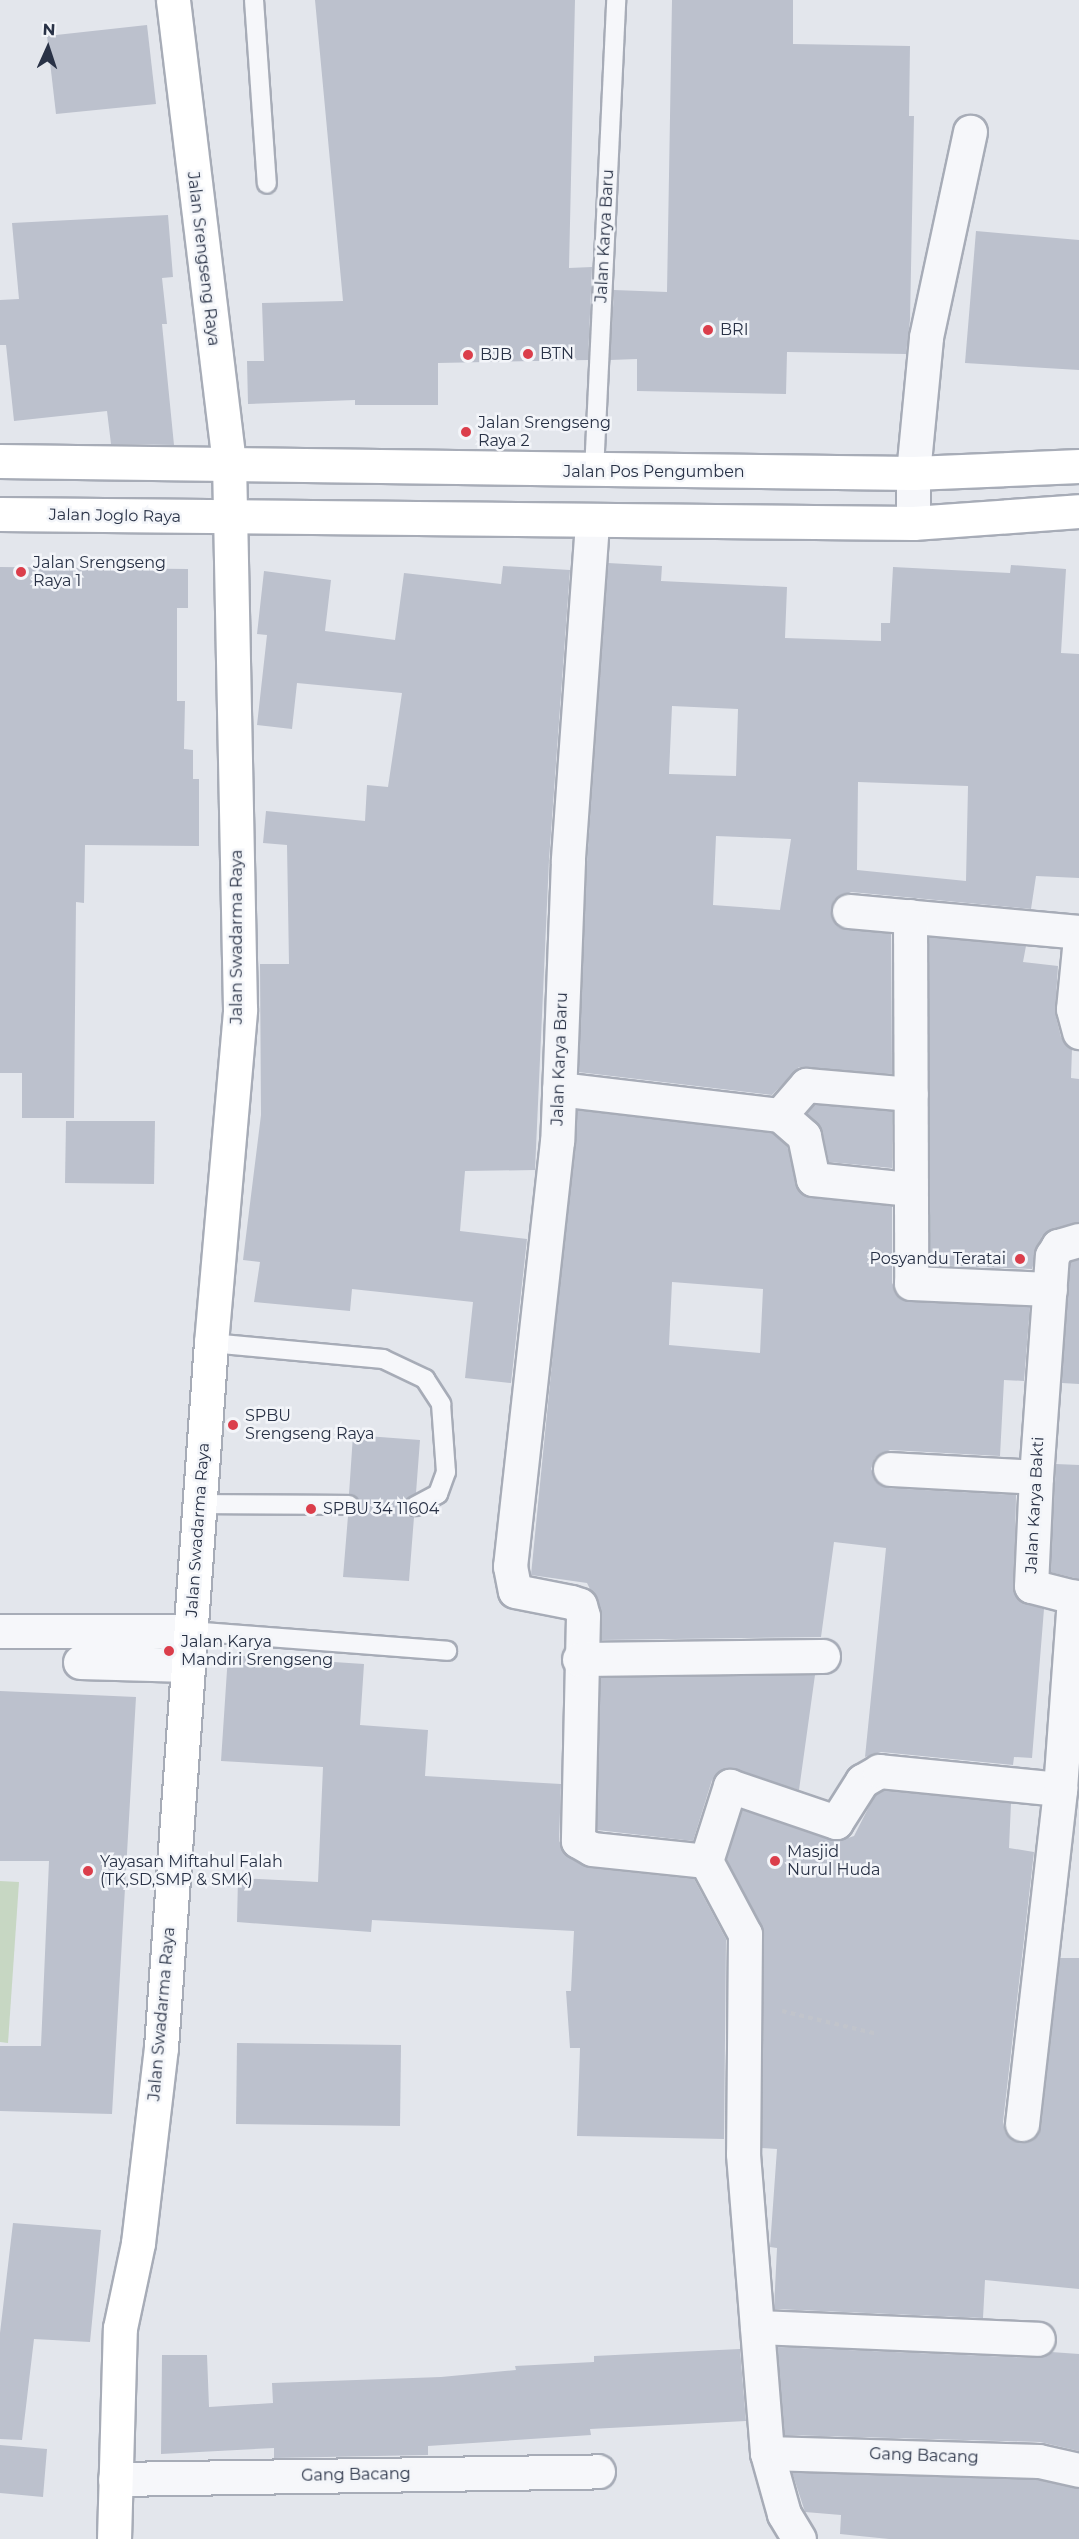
<!DOCTYPE html>
<html>
<head>
<meta charset="utf-8">
<style>
	body { margin:0 }
	#map { position:relative; width:1079px; height:2539px; overflow:hidden; background:#e3e6ec; font-family:Montserrat,sans-serif }
	div>[style] { position:absolute }
	[style*='--x'] { left:calc(var(--x)*1px); top:calc(var(--y)*1px); width:calc(var(--w)*1px); rotate:calc(var(--a)*1deg) }
	.green>* { inset:0; background:#c7d7c3 }
	.building>* { inset:0; background:#bcc1cd }
	.path>* { height:4px; margin-top:-2px; transform-origin:0; background:repeating-linear-gradient(90deg,#c1c4cb 0 4.5px,transparent 0 9px) }
	.roads { filter:drop-shadow(2px 0 #a7acb7) drop-shadow(-2px 0 #a7acb7) drop-shadow(0 2px #a7acb7) drop-shadow(0 -2px #a7acb7) }
	.service>* { height:18px; margin:-9px; padding:0 9px; transform-origin:9px; border-radius:9px; background:#f6f7fa }
	.minor>* { height:33px; margin:-16.5px; padding:0 16.5px; transform-origin:16.5px; border-radius:16.5px; background:#f6f7fa }
	.secondary>* { height:33px; margin:-16.5px; padding:0 16.5px; transform-origin:16.5px; border-radius:16.5px; background:#fff }
	.dots>* { width:16px; height:16px; translate:-50% -50%; box-sizing:border-box; border:3px solid #f3f5f9; border-radius:50% }
	span { translate:-50% -50%; white-space:nowrap; text-align:center; line-height:1.15; -webkit-text-stroke:5px #f3f5f9; paint-order:stroke }
	.street-label { font-size:16px; color:#293246 }
	.poi-label { font-size:16px; color:#293246 }
	.left { translate:0 -50%; text-align:left }
	.right { translate:-100% -50%; text-align:right }
	.north { position:absolute; left:18px; top:18px; width:60px; height:60px; -webkit-text-stroke:4px #f3f5f9; paint-order:stroke; rotate:3deg; font-size:16px; font-weight:700; line-height:24px; text-align:center; color:#293246 }
	.north::after { content:''; display:block; margin:auto; width:21px; height:27px; background:#293246; clip-path:polygon(50% 0,100% 100%,50% 72%,0 100%) }
</style>
</head>
<body>
<div id="map">
	<div class="green">
		<div style="clip-path:polygon(0 1881px,19px 1882px,8px 2043px,0 2042px)"></div>
	</div>
	<div class="building">
		<div style="clip-path:polygon(315px 0,575px 0,569px 268px,592px 267px,588px 360px,438px 363px,438px 405px,355px 405px,355px 400px,248px 404px,247px 361px,264px 361px,262px 303px,343px 301px)"></div>
		<div style="clip-path:polygon(672px 0,793px 0,793px 44px,910px 46px,909px 116px,914px 116px,910px 320px,906px 354px,787px 352px,786px 394px,637px 391px,637px 359px,610px 360px,614px 290px,667px 292px)"></div>
		<div style="clip-path:polygon(147px 25px,156px 104px,56px 114px,47px 36px)"></div>
		<div style="clip-path:polygon(168px 215px,173px 277px,162px 278px,167px 324px,162px 324px,174px 445px,111px 444px,107px 411px,14px 421px,6px 345px,0 345px,0 300px,19px 299px,12px 223px)"></div>
		<div style="clip-path:polygon(976px 231px,1079px 240px,1079px 370px,965px 363px)"></div>
		<div style="clip-path:polygon(evenodd,608px 563px,662px 566px,661px 581px,787px 587px,785px 638px,881px 641px,881px 623px,890px 623px,893px 567px,1010px 573px,1011px 565px,1066px 569px,1061px 653px,1079px 654px,1079px 878px,1036px 876px,1031px 909px,851px 892px,834px 900px,832px 918px,839px 927px,891px 934px,892px 1074px,799px 1067px,772px 1095px,578px 1072px,587px 862px,608px 563px,672px 706px,738px 709px,736px 776px,669px 774px,672px 706px,608px 563px,858px 782px,968px 786px,966px 881px,857px 870px,858px 782px,608px 563px,716px 836px,791px 839px,780px 910px,713px 905px,716px 836px)"></div>
		<div style="clip-path:polygon(503px 566px,570px 570px,549px 860px,535px 1170px,465px 1171px,460px 1231px,527px 1239px,511px 1383px,465px 1378px,473px 1302px,352px 1289px,350px 1311px,254px 1302px,260px 1262px,243px 1260px,261px 1115px,260px 964px,289px 964px,287px 845px,263px 843px,266px 811px,365px 821px,367px 785px,388px 787px,402px 693px,297px 683px,292px 729px,257px 725px,267px 635px,257px 634px,264px 571px,331px 580px,325px 631px,395px 640px,404px 573px,501px 584px)"></div>
		<div style="clip-path:polygon(0 567px,188px 569px,188px 608px,177px 608px,177px 701px,185px 701px,184px 749px,193px 750px,193px 779px,199px 779px,199px 846px,85px 845px,84px 903px,76px 902px,74px 1118px,22px 1118px,22px 1073px,0 1073px)"></div>
		<div style="clip-path:polygon(929px 937px,1026px 946px,1023px 962px,1058px 966px,1055px 1013px,1061px 1037px,1072px 1049px,1071px 1078px,1079px 1079px,1079px 1222px,1042px 1236px,1032px 1269px,930px 1265px)"></div>
		<div style="clip-path:polygon(814px 1104px,892px 1111px,892px 1168px,829px 1162px,822px 1131px,806px 1113px)"></div>
		<div style="clip-path:polygon(evenodd,577px 1110px,772px 1133px,787px 1146px,801px 1193px,892px 1206px,892px 1283px,901px 1299px,1030px 1307px,1024px 1381px,1004px 1380px,1000px 1456px,890px 1450px,875px 1458px,871px 1469px,879px 1484px,888px 1488px,1016px 1495px,1014px 1593px,1019px 1601px,1044px 1609px,1032px 1758px,1014px 1757px,1013px 1765px,881px 1752px,865px 1757px,886px 1548px,834px 1542px,821px 1637px,601px 1640px,601px 1611px,587px 1583px,531px 1575px,577px 1110px,672px 1282px,763px 1289px,760px 1353px,669px 1345px,672px 1282px)"></div>
		<div style="clip-path:polygon(66px 1121px,155px 1121px,154px 1184px,65px 1183px)"></div>
		<div style="clip-path:polygon(1079px 1260px,1079px 1384px,1062px 1383px,1070px 1262px)"></div>
		<div style="clip-path:polygon(353px 1435px,420px 1440px,416px 1493px,404px 1505px,414px 1517px,409px 1581px,343px 1577px,348px 1516px,360px 1506px,349px 1494px)"></div>
		<div style="clip-path:polygon(1056px 1464px,1079px 1465px,1079px 1579px,1050px 1572px)"></div>
		<div style="clip-path:polygon(228px 1655px,364px 1664px,360px 1725px,428px 1730px,425px 1776px,561px 1784px,559px 1841px,569px 1857px,590px 1868px,694px 1879px,726px 1939px,724px 2139px,577px 2136px,580px 2048px,570px 2048px,566px 1991px,571px 1991px,574px 1931px,372px 1920px,371px 1932px,237px 1922px,238px 1878px,318px 1882px,323px 1767px,221px 1761px)"></div>
		<div style="clip-path:polygon(815px 1675px,799px 1790px,727px 1768px,712px 1780px,693px 1841px,597px 1830px,600px 1677px)"></div>
		<div style="clip-path:polygon(0 1691px,136px 1697px,112px 2114px,0 2111px,0 2046px,41px 2046px,49px 1861px,0 1861px)"></div>
		<div style="clip-path:polygon(883px 1790px,1011px 1803px,1009px 1848px,1034px 1852px,1003px 2122px,1005px 2132px,1019px 2142px,1030px 2141px,1041px 2126px,1060px 1958px,1079px 1958px,1079px 2289px,985px 2280px,983px 2318px,774px 2309px,777px 2248px,770px 2247px,777px 2149px,762px 2148px,764px 1934px,726px 1859px,742px 1810px,839px 1841px,854px 1836px,875px 1795px)"></div>
		<div style="clip-path:polygon(237px 2043px,401px 2045px,400px 2126px,236px 2124px)"></div>
		<div style="clip-path:polygon(13px 2223px,101px 2230px,90px 2342px,34px 2339px,22px 2440px,0 2439px,0 2333px)"></div>
		<div style="clip-path:polygon(777px 2347px,1037px 2358px,1051px 2352px,1079px 2354px,1079px 2451px,1040px 2442px,784px 2435px)"></div>
		<div style="clip-path:polygon(740px 2349px,746px 2421px,590px 2429px,591px 2435px,428px 2446px,428px 2455px,274px 2458px,274px 2448px,161px 2454px,162px 2355px,207px 2355px,209px 2407px,273px 2403px,272px 2383px,441px 2377px,516px 2370px,515px 2366px,594px 2362px,594px 2356px)"></div>
		<div style="clip-path:polygon(0 2445px,47px 2449px,43px 2497px,0 2493px)"></div>
		<div style="clip-path:polygon(792px 2472px,1037px 2480px,1079px 2488px,1079px 2539px,889px 2539px,840px 2534px,841px 2515px,805px 2512px)"></div>
	</div>
	<div class="path">
		<div style="--x:782;--y:2011;--w:98;--a:13.6"></div>
	</div>
	<div class="roads">
		<div class="service">
			<div style="--x:254;--y:0;--w:184;--a:86"></div>
			<div style="--x:594;--y:472;--w:473;--a:-87.3"></div>
			<div style="--x:211;--y:1343;--w:173;--a:5.3"></div>
			<div style="--x:383;--y:1359;--w:47;--a:25.5"></div>
			<div style="--x:425;--y:1379;--w:30;--a:57"></div>
			<div style="--x:441;--y:1404;--w:68;--a:85.8"></div>
			<div style="--x:446;--y:1472;--w:23;--a:110"></div>
			<div style="--x:438;--y:1494;--w:26;--a:152"></div>
			<div style="--x:201;--y:1504;--w:148;--a:0.4"></div>
			<div style="--x:190;--y:1631;--w:258;--a:4.4"></div>
		</div>
		<div class="minor">
			<div style="--x:592;--y:523;--w:339;--a:94.1"></div>
			<div style="--x:568;--y:861;--w:280;--a:92.2"></div>
			<div style="--x:557;--y:1141;--w:428;--a:96.3"></div>
			<div style="--x:510;--y:1566;--w:25;--a:79"></div>
			<div style="--x:515;--y:1591;--w:57;--a:11.1"></div>
			<div style="--x:571;--y:1602;--w:9;--a:18"></div>
			<div style="--x:580;--y:1605;--w:11;--a:75"></div>
			<div style="--x:583;--y:1616;--w:225;--a:91.3"></div>
			<div style="--x:578;--y:1841;--w:16;--a:30"></div>
			<div style="--x:592;--y:1849;--w:115;--a:6"></div>
			<div style="--x:706;--y:1861;--w:79;--a:-72.3"></div>
			<div style="--x:730;--y:1786;--w:112;--a:18.8"></div>
			<div style="--x:836;--y:1822;--w:49;--a:-57.6"></div>
			<div style="--x:862;--y:1781;--w:20;--a:-30"></div>
			<div style="--x:879;--y:1771;--w:182;--a:5.7"></div>
			<div style="--x:913;--y:523;--w:50;--a:-90"></div>
			<div style="--x:913;--y:473;--w:137;--a:-84.5"></div>
			<div style="--x:926;--y:337;--w:210;--a:-77.9"></div>
			<div style="--x:849;--y:911;--w:231;--a:5.2"></div>
			<div style="--x:910;--y:916;--w:367;--a:89.8"></div>
			<div style="--x:911;--y:1283;--w:139;--a:2.5"></div>
			<div style="--x:1079;--y:948;--w:61;--a:95.6"></div>
			<div style="--x:1073;--y:1009;--w:24;--a:75"></div>
			<div style="--x:559;--y:1089;--w:223;--a:6.7"></div>
			<div style="--x:780;--y:1115;--w:32;--a:41"></div>
			<div style="--x:804;--y:1136;--w:44;--a:78.2"></div>
			<div style="--x:813;--y:1179;--w:98;--a:5.9"></div>
			<div style="--x:780;--y:1115;--w:40;--a:-49"></div>
			<div style="--x:806;--y:1085;--w:105;--a:4.9"></div>
			<div style="--x:890;--y:1469;--w:146;--a:3.1"></div>
			<div style="--x:0;--y:1631;--w:190;--a:0"></div>
			<div style="--x:579;--y:1659;--w:244;--a:-0.7"></div>
			<div style="--x:80;--y:1662;--w:108;--a:1.6"></div>
			<div style="--x:706;--y:1861;--w:83;--a:61.9"></div>
			<div style="--x:745;--y:1934;--w:220;--a:90.5"></div>
			<div style="--x:743;--y:2154;--w:300;--a:85.4"></div>
			<div style="--x:767;--y:2453;--w:63;--a:74.4"></div>
			<div style="--x:784;--y:2514;--w:29;--a:59"></div>
			<div style="--x:1022;--y:2124;--w:337;--a:-83.5"></div>
			<div style="--x:1060;--y:1789;--w:193;--a:-85.8"></div>
			<div style="--x:1074;--y:1597;--w:44;--a:-165.7"></div>
			<div style="--x:1031;--y:1586;--w:109;--a:-87.4"></div>
			<div style="--x:1036;--y:1477;--w:222;--a:-85.9"></div>
			<div style="--x:1052;--y:1256;--w:12;--a:-59"></div>
			<div style="--x:1058;--y:1246;--w:22;--a:-16"></div>
			<div style="--x:757;--y:2327;--w:281;--a:2.4"></div>
			<div style="--x:767;--y:2453;--w:272;--a:1.7"></div>
			<div style="--x:1039;--y:2461;--w:41;--a:12.7"></div>
			<div style="--x:115;--y:2479;--w:483;--a:-0.9"></div>
		</div>
		<div class="secondary">
			<div style="--x:0;--y:461;--w:913;--a:0.75"></div>
			<div style="--x:913;--y:473;--w:166;--a:-2.4"></div>
			<div style="--x:0;--y:514;--w:913;--a:0.56"></div>
			<div style="--x:913;--y:523;--w:166;--a:-4.1"></div>
			<div style="--x:114;--y:2539;--w:211;--a:-88.4"></div>
			<div style="--x:120;--y:2328;--w:87;--a:-78"></div>
			<div style="--x:138;--y:2243;--w:197;--a:-83.3"></div>
			<div style="--x:161;--y:2047;--w:706;--a:-85.94"></div>
			<div style="--x:211;--y:1343;--w:335;--a:-85"></div>
			<div style="--x:240;--y:1009;--w:546;--a:-91.15"></div>
			<div style="--x:229;--y:463;--w:466;--a:-96.9"></div>
		</div>
	</div>
	<div class="dots">
		<div style="left:708px;top:330px;background:#db3e4b"></div>
		<div style="left:528px;top:354px;background:#db3e4b"></div>
		<div style="left:468px;top:355px;background:#db3e4b"></div>
		<div style="left:466px;top:432px;background:#db3e4b"></div>
		<div style="left:21px;top:572px;background:#db3e4b"></div>
		<div style="left:1020px;top:1259px;background:#db3e4b"></div>
		<div style="left:233px;top:1425px;background:#db3e4b"></div>
		<div style="left:311px;top:1509px;background:#db3e4b"></div>
		<div style="left:169px;top:1651px;background:#db3e4b"></div>
		<div style="left:775px;top:1861px;background:#db3e4b"></div>
		<div style="left:88px;top:1871px;background:#db3e4b"></div>
	</div>
	<div class="street-label">
		<span style="left:605px;top:236px;rotate:-87deg">Jalan Karya Baru</span>
		<span style="left:203px;top:259px;rotate:83deg">Jalan Srengseng Raya</span>
		<span style="left:654px;top:472px">Jalan Pos Pengumben</span>
		<span style="left:115px;top:516px;rotate:1deg">Jalan Joglo Raya</span>
		<span style="left:237px;top:937px;rotate:-90deg">Jalan Swadarma Raya</span>
		<span style="left:560px;top:1059px;rotate:-88deg">Jalan Karya Baru</span>
		<span style="left:1035px;top:1505px;rotate:-87deg">Jalan Karya Bakti</span>
		<span style="left:198px;top:1530px;rotate:-86deg">Jalan Swadarma Raya</span>
		<span style="left:162px;top:2014px;rotate:-85deg">Jalan Swadarma Raya</span>
		<span style="left:924px;top:2456px;rotate:2deg">Gang Bacang</span>
		<span style="left:356px;top:2475px;rotate:-1deg">Gang Bacang</span>
	</div>
	<div class="poi-label">
		<span class="left" style="left:720px;top:330px">BRI</span>
		<span class="left" style="left:540px;top:354px">BTN</span>
		<span class="left" style="left:480px;top:355px">BJB</span>
		<span class="left" style="left:478px;top:432px">Jalan Srengseng<br>Raya 2</span>
		<span class="left" style="left:33px;top:572px">Jalan Srengseng<br>Raya 1</span>
		<span class="right" style="left:1006px;top:1259px">Posyandu Teratai</span>
		<span class="left" style="left:245px;top:1425px">SPBU<br>Srengseng Raya</span>
		<span class="left" style="left:323px;top:1509px">SPBU 34 11604</span>
		<span class="left" style="left:181px;top:1651px">Jalan Karya<br>Mandiri Srengseng</span>
		<span class="left" style="left:787px;top:1861px">Masjid<br>Nurul Huda</span>
		<span class="left" style="left:100px;top:1871px">Yayasan Miftahul Falah<br>(TK,SD,SMP &amp; SMK)</span>
	</div>
	<div class="north">N</div>
</div>
</body>
</html>
